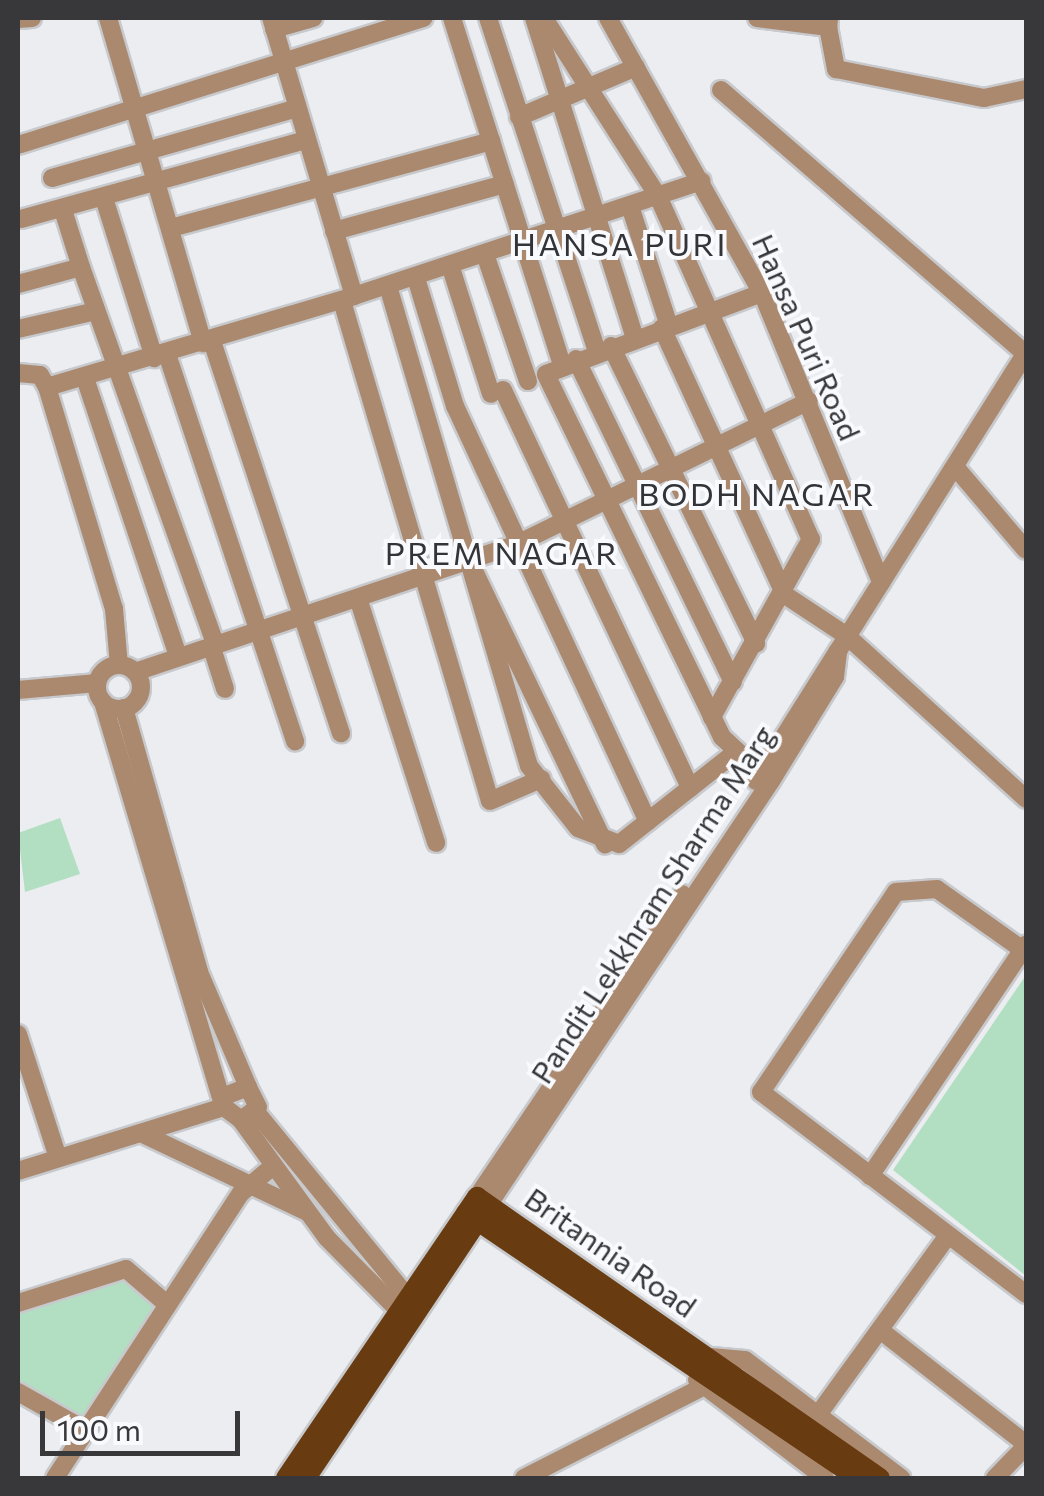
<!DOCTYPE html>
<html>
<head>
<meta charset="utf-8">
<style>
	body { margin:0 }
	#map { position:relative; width:1044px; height:1496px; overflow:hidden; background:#ebedf1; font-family:Commissioner,sans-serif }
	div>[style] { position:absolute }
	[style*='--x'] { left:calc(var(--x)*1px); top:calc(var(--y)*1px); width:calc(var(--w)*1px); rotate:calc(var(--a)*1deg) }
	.green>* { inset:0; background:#b2dfc2 }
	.roads { filter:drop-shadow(2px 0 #c7c9cc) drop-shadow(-2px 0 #c7c9cc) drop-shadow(0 2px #c7c9cc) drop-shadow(0 -2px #c7c9cc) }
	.minor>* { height:18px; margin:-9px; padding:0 9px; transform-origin:9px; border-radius:9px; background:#ab896f }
	.minor>.ring { margin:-9px; padding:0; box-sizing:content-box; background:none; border:18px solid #ab896f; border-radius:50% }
	.major>* { height:20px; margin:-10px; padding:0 10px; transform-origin:10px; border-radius:10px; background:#683b10 }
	span { translate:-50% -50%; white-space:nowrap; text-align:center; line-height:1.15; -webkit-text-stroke:8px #f9fafe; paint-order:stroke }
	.street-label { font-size:30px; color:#38383a }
	.neighbourhood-label { font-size:32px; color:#333437; letter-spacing:2.5px }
	.frame { position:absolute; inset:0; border:20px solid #38383a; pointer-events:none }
	.scale { position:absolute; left:40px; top:1411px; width:200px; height:45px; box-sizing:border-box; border:5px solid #38383a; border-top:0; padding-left:12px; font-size:30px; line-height:35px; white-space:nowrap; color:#38383a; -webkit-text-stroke:8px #f9fafe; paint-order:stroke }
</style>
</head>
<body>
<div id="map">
	<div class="green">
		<div style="clip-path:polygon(60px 818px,80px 874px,25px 892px,18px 833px)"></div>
		<div style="clip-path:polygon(1026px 975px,1026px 1276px,893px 1170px)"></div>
		<div style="clip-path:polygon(126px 1279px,155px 1308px,79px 1421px,18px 1382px,18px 1310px)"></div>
	</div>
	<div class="roads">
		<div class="minor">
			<div style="--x:108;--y:18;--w:339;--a:73.7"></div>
			<div style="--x:452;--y:18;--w:363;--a:72.4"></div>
			<div style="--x:488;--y:18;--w:350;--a:71.9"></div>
			<div style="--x:534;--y:18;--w:336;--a:72.5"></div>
			<div style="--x:544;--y:18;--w:211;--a:57.4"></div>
			<div style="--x:658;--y:196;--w:376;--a:66"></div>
			<div style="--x:811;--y:539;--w:204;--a:119.1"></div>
			<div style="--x:608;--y:18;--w:315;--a:60.8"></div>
			<div style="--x:762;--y:293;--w:313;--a:67.6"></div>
			<div style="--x:757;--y:18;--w:72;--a:7.2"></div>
			<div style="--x:828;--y:27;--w:7;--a:-82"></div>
			<div style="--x:18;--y:19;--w:14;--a:-4"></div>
			<div style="--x:828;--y:27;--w:43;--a:79.2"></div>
			<div style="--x:836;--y:69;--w:151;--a:11.1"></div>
			<div style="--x:984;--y:98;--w:43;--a:-12.1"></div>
			<div style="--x:274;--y:29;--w:41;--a:-15.8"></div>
			<div style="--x:721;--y:90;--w:403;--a:40.9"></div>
			<div style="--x:519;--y:117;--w:127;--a:-23.1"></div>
			<div style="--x:18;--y:145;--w:425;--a:-17.4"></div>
			<div style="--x:52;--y:178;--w:255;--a:-15.9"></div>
			<div style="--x:104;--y:198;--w:168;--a:72.6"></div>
			<div style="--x:630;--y:206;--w:126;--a:72"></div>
			<div style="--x:21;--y:219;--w:296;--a:-15.5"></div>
			<div style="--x:171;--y:228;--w:332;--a:-15.2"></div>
			<div style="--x:334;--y:231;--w:177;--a:-15.4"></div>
			<div style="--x:486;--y:257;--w:131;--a:71.3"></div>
			<div style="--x:81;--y:267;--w:399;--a:70.4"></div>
			<div style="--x:451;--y:268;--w:132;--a:72.4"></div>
			<div style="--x:416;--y:278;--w:134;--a:73.1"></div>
			<div style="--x:455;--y:406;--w:458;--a:65.1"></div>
			<div style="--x:18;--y:284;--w:65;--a:-15.1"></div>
			<div style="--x:81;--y:267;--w:60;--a:-107.5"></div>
			<div style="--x:388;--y:286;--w:500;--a:73.63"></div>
			<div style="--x:529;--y:766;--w:79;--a:51.7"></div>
			<div style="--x:578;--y:828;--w:44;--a:21.3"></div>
			<div style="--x:619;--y:844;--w:150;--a:-38.2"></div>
			<div style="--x:354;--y:296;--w:366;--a:-18.3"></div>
			<div style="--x:342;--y:301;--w:521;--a:73.51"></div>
			<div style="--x:490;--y:801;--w:56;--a:-23.3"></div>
			<div style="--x:662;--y:328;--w:294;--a:65.3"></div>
			<div style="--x:785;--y:595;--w:74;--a:33.5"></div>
			<div style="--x:847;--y:636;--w:242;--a:42.3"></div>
			<div style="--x:18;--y:329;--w:80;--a:-13"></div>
			<div style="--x:212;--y:341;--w:413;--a:71.8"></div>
			<div style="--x:611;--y:346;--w:331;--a:64"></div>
			<div style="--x:167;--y:354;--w:408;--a:71.7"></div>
			<div style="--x:576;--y:359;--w:359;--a:64.1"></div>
			<div style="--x:18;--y:373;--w:22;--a:5"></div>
			<div style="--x:40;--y:375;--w:14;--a:60"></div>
			<div style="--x:47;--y:387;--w:232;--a:73.2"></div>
			<div style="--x:114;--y:609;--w:56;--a:84.9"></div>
			<div style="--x:85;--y:378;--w:293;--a:71.5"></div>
			<div style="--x:47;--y:387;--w:320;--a:-16.5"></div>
			<div style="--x:354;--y:296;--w:290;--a:-106.6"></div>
			<div style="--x:503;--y:390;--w:440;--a:64.8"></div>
			<div style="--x:957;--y:469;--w:106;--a:49.6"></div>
			<div style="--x:475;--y:573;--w:301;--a:64.4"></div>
			<div style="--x:358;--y:598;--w:257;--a:72.3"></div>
			<div style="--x:211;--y:645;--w:46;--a:72.3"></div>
			<div class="ring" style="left:97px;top:665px;width:26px;height:26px"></div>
			<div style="--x:135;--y:672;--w:403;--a:-18.5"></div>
			<div style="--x:517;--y:544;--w:325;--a:-26.1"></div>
			<div style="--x:18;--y:690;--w:79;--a:-5.1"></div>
			<div style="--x:103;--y:702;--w:423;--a:73.4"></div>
			<div style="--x:224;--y:1107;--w:21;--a:37"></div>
			<div style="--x:241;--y:1120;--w:21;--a:-37"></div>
			<div style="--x:258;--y:1107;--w:22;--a:-117"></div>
			<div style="--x:248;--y:1087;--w:26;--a:159"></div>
			<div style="--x:124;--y:708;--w:274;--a:74.1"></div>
			<div style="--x:199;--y:972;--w:125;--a:66.9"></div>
			<div style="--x:761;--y:773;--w:53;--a:-137.3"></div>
			<div style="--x:722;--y:737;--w:403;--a:-115.9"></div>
			<div style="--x:546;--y:374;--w:231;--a:-20.6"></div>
			<div style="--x:756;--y:781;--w:154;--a:-57.8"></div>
			<div style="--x:1023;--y:950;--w:105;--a:-144.7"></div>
			<div style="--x:937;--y:889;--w:41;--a:175.8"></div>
			<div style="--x:896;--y:892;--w:241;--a:124"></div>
			<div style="--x:761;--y:1092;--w:333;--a:37.3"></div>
			<div style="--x:18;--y:1034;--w:130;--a:72.1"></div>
			<div style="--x:256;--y:1112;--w:254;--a:50.7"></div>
			<div style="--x:241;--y:1120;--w:146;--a:53.9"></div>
			<div style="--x:327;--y:1238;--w:117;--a:45.3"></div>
			<div style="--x:141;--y:1133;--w:182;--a:25.4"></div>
			<div style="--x:18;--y:1171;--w:216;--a:-17.3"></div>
			<div style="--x:870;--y:1176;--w:279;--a:-56"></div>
			<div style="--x:477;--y:1197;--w:366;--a:-55.9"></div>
			<div style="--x:489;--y:1204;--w:508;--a:-56.31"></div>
			<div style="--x:771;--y:781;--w:122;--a:-58.4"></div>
			<div style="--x:835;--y:677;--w:26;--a:-83"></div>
			<div style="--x:838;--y:651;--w:353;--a:-57.8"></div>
			<div style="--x:18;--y:1303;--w:113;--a:-17.5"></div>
			<div style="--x:126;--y:1269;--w:55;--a:40.6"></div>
			<div style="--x:880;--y:1330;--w:185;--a:38"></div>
			<div style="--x:711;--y:1357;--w:34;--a:5"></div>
			<div style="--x:745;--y:1360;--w:196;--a:37.1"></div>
			<div style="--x:697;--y:1380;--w:161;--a:37.4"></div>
			<div style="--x:18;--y:1392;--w:79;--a:29.5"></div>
			<div style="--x:820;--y:1412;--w:218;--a:-54.1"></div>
			<div style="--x:55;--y:1478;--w:340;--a:-56.9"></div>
			<div style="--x:241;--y:1193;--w:39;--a:-40"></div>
			<div style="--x:524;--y:1478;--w:196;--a:-27"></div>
			<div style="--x:995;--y:1478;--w:45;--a:-45.9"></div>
		</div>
		<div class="major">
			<div style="--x:466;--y:1213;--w:473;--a:34.1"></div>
			<div style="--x:286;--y:1478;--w:340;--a:-55.8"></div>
			<div style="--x:477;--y:1197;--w:491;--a:34.9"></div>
			<div style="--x:306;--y:1478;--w:322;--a:-56.3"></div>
		</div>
	</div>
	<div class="street-label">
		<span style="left:807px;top:337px;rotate:66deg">Hansa Puri Road</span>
		<span style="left:652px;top:904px;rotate:-57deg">Pandit Lekkhram Sharma Marg</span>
		<span style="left:611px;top:1252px;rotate:35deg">Britannia Road</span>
	</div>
	<div class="neighbourhood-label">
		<span style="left:620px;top:243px">HANSA PURI</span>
		<span style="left:757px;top:493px">BODH NAGAR</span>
		<span style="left:502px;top:552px">PREM NAGAR</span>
	</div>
	<div class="frame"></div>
	<div class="scale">100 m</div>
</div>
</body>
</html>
